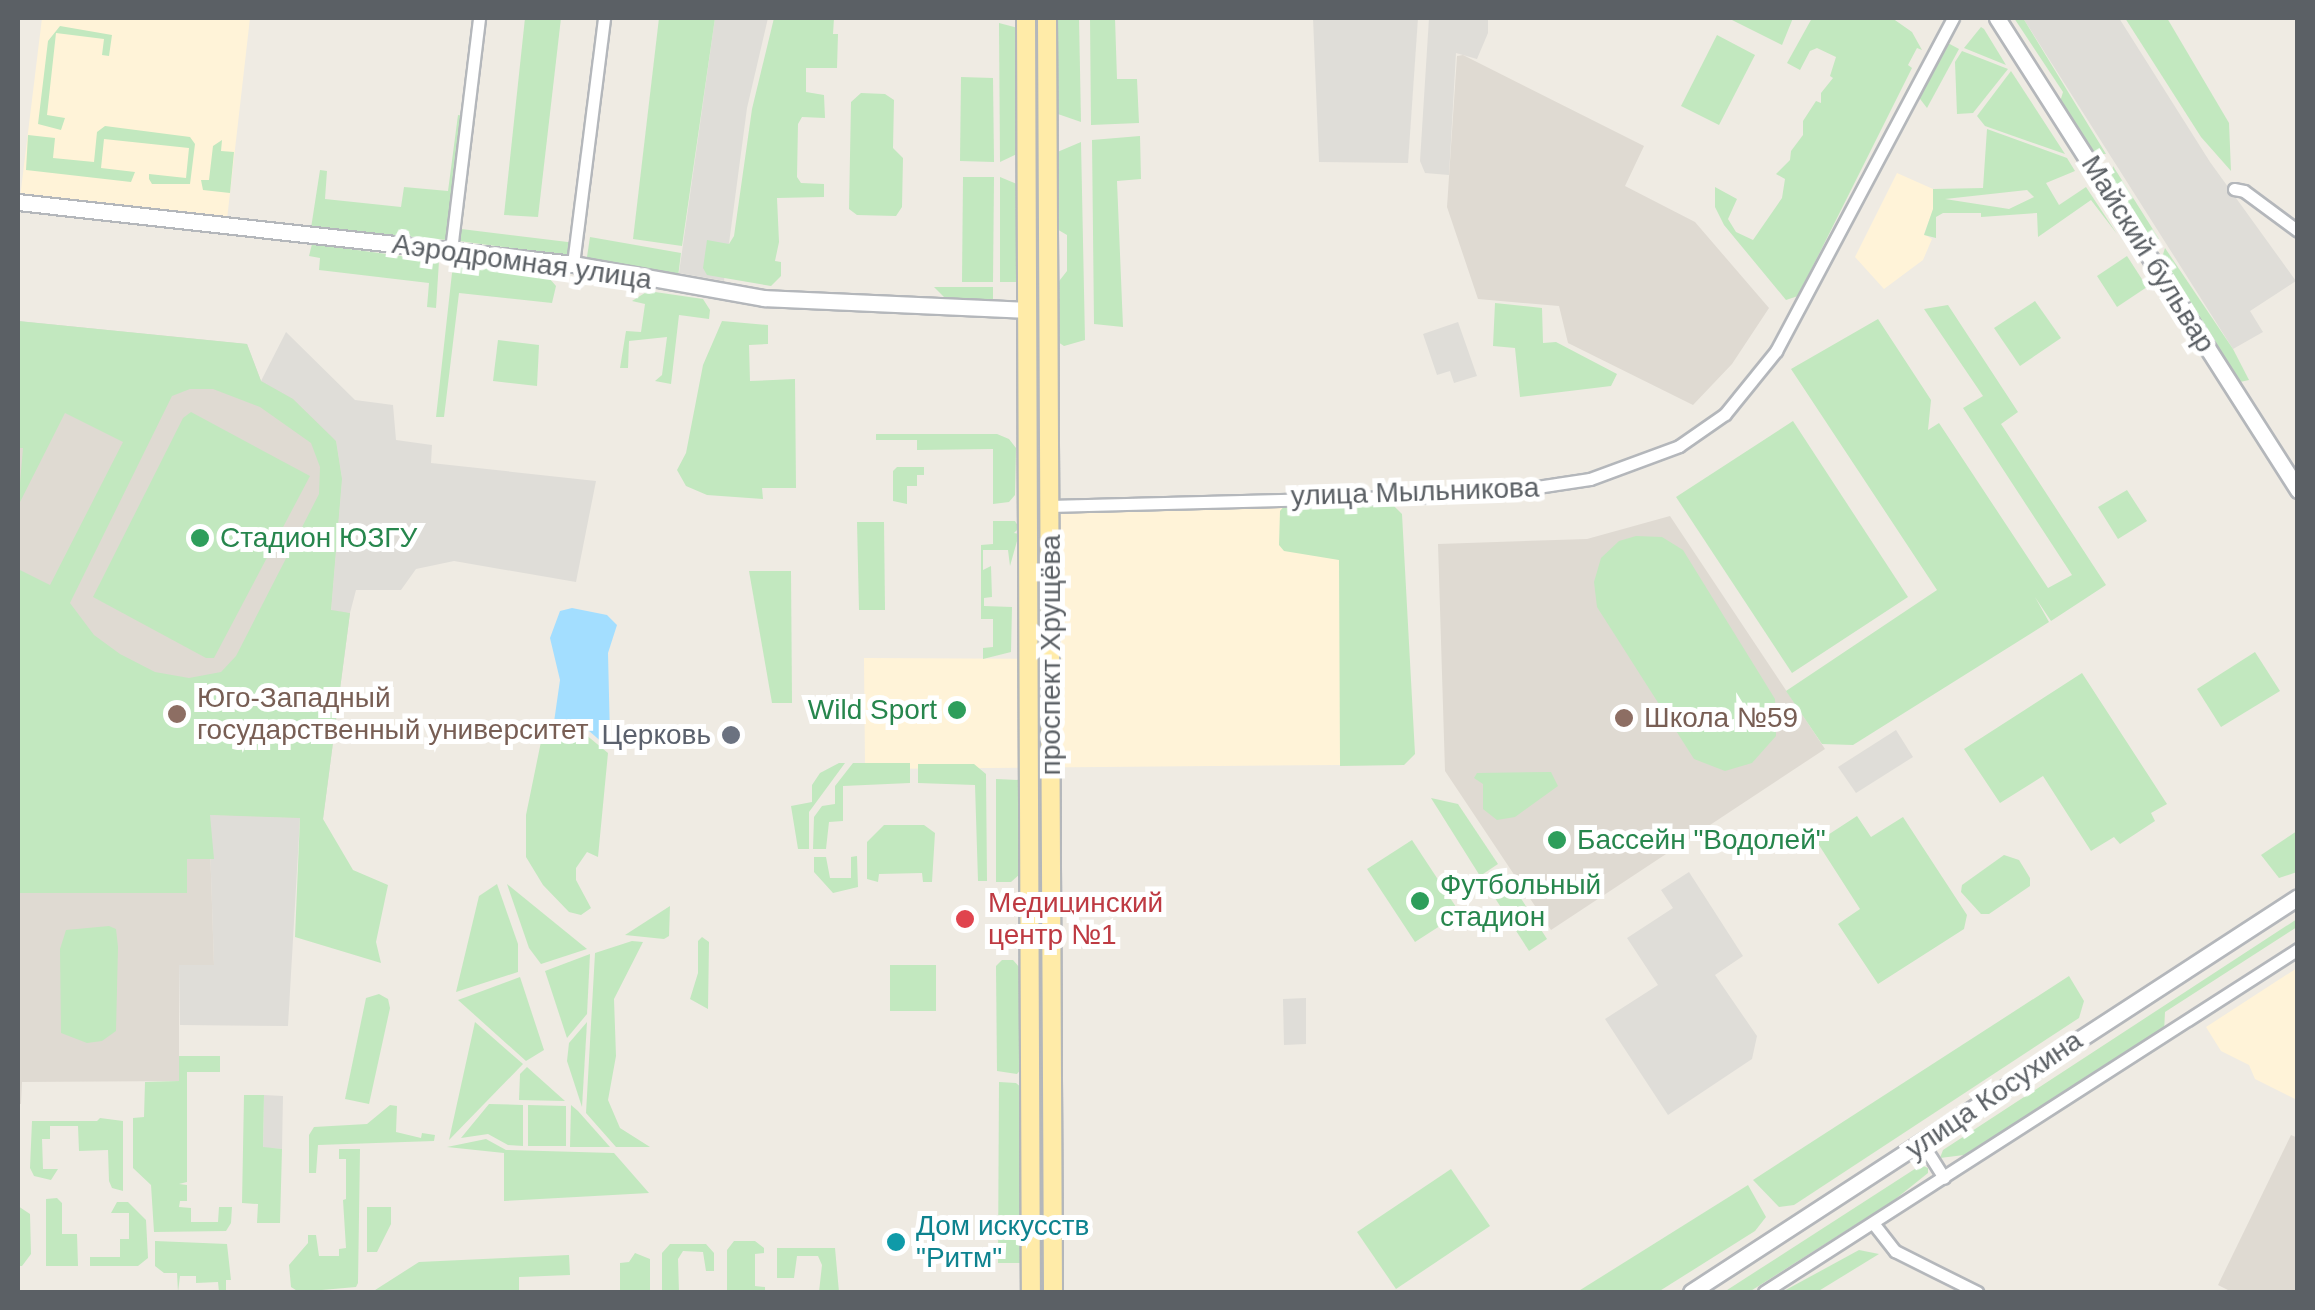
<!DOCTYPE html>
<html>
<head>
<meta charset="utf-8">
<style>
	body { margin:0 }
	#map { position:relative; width:2315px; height:1310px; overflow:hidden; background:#efebe3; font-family:Helvetica,sans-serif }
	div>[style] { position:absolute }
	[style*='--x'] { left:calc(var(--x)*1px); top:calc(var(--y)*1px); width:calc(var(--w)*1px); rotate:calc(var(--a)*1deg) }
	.commercial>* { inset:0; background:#fff3d8 }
	.industrial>* { inset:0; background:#dfddd8 }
	.education>* { inset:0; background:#dfdad2 }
	.green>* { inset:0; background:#c2e8bf }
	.water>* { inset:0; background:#a3deff }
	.roads { filter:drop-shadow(2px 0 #b4b7bb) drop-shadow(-2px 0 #b4b7bb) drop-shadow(0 2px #b4b7bb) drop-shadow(0 -2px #b4b7bb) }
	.street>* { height:11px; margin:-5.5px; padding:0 5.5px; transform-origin:5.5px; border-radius:5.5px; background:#fff }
	.secondary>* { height:15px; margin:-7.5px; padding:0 7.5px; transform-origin:7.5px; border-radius:7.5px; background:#fff }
	.primary>* { height:18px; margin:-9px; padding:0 9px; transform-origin:9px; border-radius:9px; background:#ffeba8 }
	.dots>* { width:28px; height:28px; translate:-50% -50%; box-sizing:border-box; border:5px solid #fff; border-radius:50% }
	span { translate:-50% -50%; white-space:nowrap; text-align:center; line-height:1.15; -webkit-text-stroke:10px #fff; paint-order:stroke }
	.street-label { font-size:28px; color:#5b6065 }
	.leisure-label { font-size:28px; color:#27864d }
	.left { translate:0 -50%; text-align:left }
	.right { translate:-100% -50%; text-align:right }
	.education-label { font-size:28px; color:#785e54 }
	.worship-label { font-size:28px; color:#5b616d }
	.health-label { font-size:28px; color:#be3a42 }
	.culture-label { font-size:28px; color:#0d838f }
	.frame { position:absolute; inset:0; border:20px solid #5b6065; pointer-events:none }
</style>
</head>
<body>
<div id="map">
	<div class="commercial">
		<div style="clip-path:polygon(42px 18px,250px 18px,226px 228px,19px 206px)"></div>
		<div style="clip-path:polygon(1897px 173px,1933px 189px,1933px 210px,1924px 234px,1932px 239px,1923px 260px,1884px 289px,1855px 257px)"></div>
		<div style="clip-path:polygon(1339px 506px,1341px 765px,865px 769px,864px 658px,1058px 659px,1058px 509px)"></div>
		<div style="clip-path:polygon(2297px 968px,2297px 1100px,2255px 1079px,2249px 1065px,2221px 1051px,2206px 1027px)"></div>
	</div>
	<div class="industrial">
		<div style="clip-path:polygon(715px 18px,768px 18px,747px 108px,724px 281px,679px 273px)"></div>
		<div style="clip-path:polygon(1313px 18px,1418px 18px,1408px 163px,1319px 162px)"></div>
		<div style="clip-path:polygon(1429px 18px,1488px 18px,1488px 33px,1477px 59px,1456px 53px,1449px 175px,1425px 173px,1420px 161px)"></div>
		<div style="clip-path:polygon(2023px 18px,2119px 18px,2210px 162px,2296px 281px,2250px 311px,2263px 332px,2233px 349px)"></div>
		<div style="clip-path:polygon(1458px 322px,1477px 376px,1454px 383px,1450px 371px,1437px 375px,1423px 334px)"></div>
		<div style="clip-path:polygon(286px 332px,355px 400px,393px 405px,396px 440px,432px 445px,431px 463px,596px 481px,576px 582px,454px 561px,416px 569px,401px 590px,356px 590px,350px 613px,331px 611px,342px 479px,336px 441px,261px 381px)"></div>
		<div style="clip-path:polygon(1896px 730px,1913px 757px,1856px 793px,1838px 767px)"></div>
		<div style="clip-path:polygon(209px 815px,300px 818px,288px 1026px,180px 1025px,179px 965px,214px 964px)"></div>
		<div style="clip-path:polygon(1689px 872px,1743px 956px,1715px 975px,1757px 1036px,1752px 1059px,1668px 1115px,1605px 1019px,1658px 985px,1627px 938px,1673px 908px,1661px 890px)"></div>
		<div style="clip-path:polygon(1306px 998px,1306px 1044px,1284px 1045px,1283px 999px)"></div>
		<div style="clip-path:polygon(264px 1095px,283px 1096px,282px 1149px,263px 1148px)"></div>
	</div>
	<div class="education">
		<div style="clip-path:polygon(1463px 55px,1644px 146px,1625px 186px,1695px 222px,1769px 308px,1732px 364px,1693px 405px,1568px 343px,1559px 306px,1478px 299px,1447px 207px,1457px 56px)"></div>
		<div style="clip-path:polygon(18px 321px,247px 344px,261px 381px,293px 399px,336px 441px,342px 479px,331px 610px,350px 613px,323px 819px,209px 815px,214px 965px,179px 965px,179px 1081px,22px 1082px,21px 1104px,18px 1104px)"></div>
		<div style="clip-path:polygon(1670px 516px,1825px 749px,1551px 930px,1445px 771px,1438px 544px,1587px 539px)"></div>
		<div style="clip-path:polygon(2291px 1135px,2298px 1138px,2297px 1292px,2232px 1292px,2218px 1285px)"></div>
	</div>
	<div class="green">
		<div style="clip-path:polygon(525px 18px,561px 18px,538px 217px,504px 215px)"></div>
		<div style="clip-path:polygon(659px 18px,715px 18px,682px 246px,633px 239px)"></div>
		<div style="clip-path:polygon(774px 18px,834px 18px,833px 34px,838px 34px,837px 68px,806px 68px,806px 92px,824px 95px,825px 118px,802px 117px,798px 124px,797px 177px,801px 183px,824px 184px,824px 197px,777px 198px,779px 242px,775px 261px,781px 262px,781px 276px,771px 286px,707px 275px,703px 268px,707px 240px,729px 244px,734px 236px,752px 109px)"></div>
		<div style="clip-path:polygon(1033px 18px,1039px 18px,1040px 480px,1035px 480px)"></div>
		<div style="clip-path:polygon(1054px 18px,1079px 18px,1081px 122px,1055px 113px)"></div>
		<div style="clip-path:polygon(1090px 18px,1115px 18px,1117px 79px,1137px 79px,1139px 123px,1091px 125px)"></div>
		<div style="clip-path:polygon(1728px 18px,1793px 18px,1782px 45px)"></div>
		<div style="clip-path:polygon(1812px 18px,1892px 18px,1912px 32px,1922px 50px,1917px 48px,1908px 65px,1912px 68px,1798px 296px,1786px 300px,1724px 225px,1715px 207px,1715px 187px,1737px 199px,1728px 219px,1736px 232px,1753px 240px,1782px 198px,1785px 179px,1776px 174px,1790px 160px,1791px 151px,1803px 135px,1803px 121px,1816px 101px,1821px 103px,1821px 93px,1833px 78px,1830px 76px,1836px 57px,1817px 48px,1810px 51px,1800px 70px,1787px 63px)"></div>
		<div style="clip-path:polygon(2014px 18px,2023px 18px,2106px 154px,2092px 154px,2060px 102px,2063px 92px)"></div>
		<div style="clip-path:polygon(2125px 18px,2167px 18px,2229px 123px,2231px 171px,2201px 137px)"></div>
		<div style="clip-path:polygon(999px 23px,1018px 28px,1019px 153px,1000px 162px)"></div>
		<div style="clip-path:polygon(60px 26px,112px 35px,109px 56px,102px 55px,104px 39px,56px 33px,47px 115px,65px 118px,61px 130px,38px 124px,48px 41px)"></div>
		<div style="clip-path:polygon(1981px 27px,1984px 29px,2006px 65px,1964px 48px)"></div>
		<div style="clip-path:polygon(1717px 35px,1755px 55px,1719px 125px,1681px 106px)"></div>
		<div style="clip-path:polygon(1946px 42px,1959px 49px,1927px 108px,1917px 95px)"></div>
		<div style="clip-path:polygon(1962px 51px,2008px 69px,1973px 113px,1957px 114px,1955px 62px)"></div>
		<div style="clip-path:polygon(2011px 71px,2065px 154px,1985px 126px,1977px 116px)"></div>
		<div style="clip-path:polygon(961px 77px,993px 78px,994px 162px,960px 161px)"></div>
		<div style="clip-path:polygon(861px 93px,885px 94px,894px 100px,893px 148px,903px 158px,902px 207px,896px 216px,857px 215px,849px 209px,851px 102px)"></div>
		<div style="clip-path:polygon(458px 115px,464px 116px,447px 240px,311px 228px,320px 170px,327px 171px,325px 199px,401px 207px,404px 187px,448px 191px)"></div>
		<div style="clip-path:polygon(105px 126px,190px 137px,195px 144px,190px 184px,152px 184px,149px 179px,149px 174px,186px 178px,189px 148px,104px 139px,101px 168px,135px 172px,131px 182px,26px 170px,28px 135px,55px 138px,53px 158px,94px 162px,97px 132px)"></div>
		<div style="clip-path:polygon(evenodd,1987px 129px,2067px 158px,2075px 171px,2046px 183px,2059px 205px,2086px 187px,2117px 234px,2091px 200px,2038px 237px,2037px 213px,1981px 217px,1981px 213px,1943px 213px,1936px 217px,1936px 238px,1924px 235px,1933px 209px,1933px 189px,1983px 188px,1987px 129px,2027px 190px,2034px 197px,2009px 209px,1945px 199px,2027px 190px)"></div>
		<div style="clip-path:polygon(1140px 136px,1141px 179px,1117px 181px,1123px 327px,1094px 324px,1092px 140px)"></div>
		<div style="clip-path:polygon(222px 140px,221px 151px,234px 152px,230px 193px,203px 190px,201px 180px,209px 180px,213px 146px)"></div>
		<div style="clip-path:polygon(1081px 142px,1085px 340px,1064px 346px,1055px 340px,1056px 285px,1067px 271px,1067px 235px,1055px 228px,1055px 153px)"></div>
		<div style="clip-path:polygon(2113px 166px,2159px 239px,2147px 239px,2111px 181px)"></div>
		<div style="clip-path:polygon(963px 177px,994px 177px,993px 282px,962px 282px)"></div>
		<div style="clip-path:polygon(1000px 177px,1019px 185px,1018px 282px,1000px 282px)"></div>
		<div style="clip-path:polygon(453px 228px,576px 243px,574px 257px,452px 240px)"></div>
		<div style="clip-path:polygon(590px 237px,681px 253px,678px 277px,594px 262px,587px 257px)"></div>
		<div style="clip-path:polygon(312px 244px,439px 261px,436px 308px,427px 307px,429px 283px,319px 270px,320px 258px,309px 256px)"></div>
		<div style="clip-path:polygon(2165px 248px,2233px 349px,2249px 380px,2240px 382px,2161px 261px)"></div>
		<div style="clip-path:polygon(2127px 256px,2147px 287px,2117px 307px,2097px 276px)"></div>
		<div style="clip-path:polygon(459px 263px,543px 271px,556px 286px,552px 303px,459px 293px,444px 417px,436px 417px,452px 273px)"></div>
		<div style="clip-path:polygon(934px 287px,993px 287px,993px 299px,946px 299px)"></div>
		<div style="clip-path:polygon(648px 291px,703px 299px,710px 310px,709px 319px,679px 315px,671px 384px,655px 381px,662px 375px,667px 337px,629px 341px,628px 368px,620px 368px,626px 331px,641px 332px,645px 304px,632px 301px)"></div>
		<div style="clip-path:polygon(2035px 301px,2061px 338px,2020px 366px,1994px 328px)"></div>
		<div style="clip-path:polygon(1495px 303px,1542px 308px,1543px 343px,1556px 342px,1617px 374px,1611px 386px,1520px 397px,1515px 348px,1493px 346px)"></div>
		<div style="clip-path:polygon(1948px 305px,2018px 412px,2001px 424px,2106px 585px,2051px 621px,2035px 597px,2049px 622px,1853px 745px,1822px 744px,1786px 691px,1937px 590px,1791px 369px,1878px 319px,1931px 400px,1928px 430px,1939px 423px,2048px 588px,2072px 575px,1963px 408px,1983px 396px,1924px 309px)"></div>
		<div style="clip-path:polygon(evenodd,18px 321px,247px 344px,261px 381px,293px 399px,336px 441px,342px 479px,331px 610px,350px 613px,323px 819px,353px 870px,388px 885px,376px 942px,381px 963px,295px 937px,300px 818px,210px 815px,214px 859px,187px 859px,187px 893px,18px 893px,18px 569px,50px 585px,123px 442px,65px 413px,18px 506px,23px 448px,18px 448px,18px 321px,190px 389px,213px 389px,260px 407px,311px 443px,320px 467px,319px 494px,236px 656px,221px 672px,189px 678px,155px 672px,120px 654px,94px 635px,70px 603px,172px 396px,190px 389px)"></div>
		<div style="clip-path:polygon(722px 321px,768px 325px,768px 344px,749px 345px,750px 381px,795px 379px,796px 488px,762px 488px,763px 499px,707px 495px,686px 486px,677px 470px,686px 453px,703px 365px)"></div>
		<div style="clip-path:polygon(498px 340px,539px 345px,537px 386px,493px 381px)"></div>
		<div style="clip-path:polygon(191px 412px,310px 476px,214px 658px,206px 658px,93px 597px,183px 418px)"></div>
		<div style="clip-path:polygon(1793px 421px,1908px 597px,1792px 673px,1676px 497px)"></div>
		<div style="clip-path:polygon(876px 434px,997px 434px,1009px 439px,1016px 448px,1015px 495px,1009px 502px,993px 504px,993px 449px,917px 450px,917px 440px,876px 440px)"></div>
		<div style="clip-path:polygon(897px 467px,924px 467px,924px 475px,917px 475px,917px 486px,907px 486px,907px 504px,893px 501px,893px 471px)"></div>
		<div style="clip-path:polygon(2127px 490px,2147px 521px,2118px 539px,2098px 507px)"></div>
		<div style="clip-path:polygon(1286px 504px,1392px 504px,1402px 514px,1415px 754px,1404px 765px,1340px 766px,1339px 560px,1284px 551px,1279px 545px,1280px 511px)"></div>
		<div style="clip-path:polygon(1036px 515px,1044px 515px,1047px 1292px,1040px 1292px)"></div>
		<div style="clip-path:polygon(993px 521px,1015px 521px,1019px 528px,1014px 533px,1019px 534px,1010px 566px,1008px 550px,983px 550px,983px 570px,991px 566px,992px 597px,984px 598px,984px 606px,1012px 607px,1011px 652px,983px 659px,983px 648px,993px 647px,993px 619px,981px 619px,981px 545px,993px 544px)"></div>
		<div style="clip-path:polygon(857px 522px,884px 522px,885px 610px,859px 610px)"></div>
		<div style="clip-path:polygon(1636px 536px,1662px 537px,1683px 550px,1775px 699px,1776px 736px,1752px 763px,1725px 771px,1694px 759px,1597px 607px,1594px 582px,1601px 558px,1619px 541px)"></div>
		<div style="clip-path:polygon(749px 571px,791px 571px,792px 703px,772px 703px)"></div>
		<div style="clip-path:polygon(2255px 652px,2280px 691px,2221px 727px,2197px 689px)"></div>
		<div style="clip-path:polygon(2082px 673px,2167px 804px,2151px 813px,2155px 821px,2120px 844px,2114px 837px,2091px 851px,2043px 776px,2000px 803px,1964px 749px)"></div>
		<div style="clip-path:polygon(544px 727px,564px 736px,585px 734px,608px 753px,598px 857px,587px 852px,576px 868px,576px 880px,591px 908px,581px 915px,569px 912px,543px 885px,526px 857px,526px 815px)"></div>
		<div style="clip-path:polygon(839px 763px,845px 763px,809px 812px,809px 849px,798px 849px,791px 806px,812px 802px,812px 785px,820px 773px)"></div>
		<div style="clip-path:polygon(853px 763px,910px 763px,910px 783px,843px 786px,843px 821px,829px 822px,826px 849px,813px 849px,814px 817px,822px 806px,835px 804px,835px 786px)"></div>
		<div style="clip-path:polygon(918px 764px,974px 764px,986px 774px,987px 881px,978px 881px,975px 785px,918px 783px)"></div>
		<div style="clip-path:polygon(1551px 772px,1558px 786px,1515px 817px,1497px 820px,1483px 809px,1483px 784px,1474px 778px,1477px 773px)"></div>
		<div style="clip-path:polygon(996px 779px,1021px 780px,1021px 873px,1011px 882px,996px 882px)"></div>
		<div style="clip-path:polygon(1431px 798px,1458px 804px,1498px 864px,1480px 876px)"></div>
		<div style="clip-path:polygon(1857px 816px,1871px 837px,1903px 817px,1967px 915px,1964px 929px,1878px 984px,1838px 924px,1860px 909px,1817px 842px)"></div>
		<div style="clip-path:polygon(884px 825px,924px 825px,935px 833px,932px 882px,923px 882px,922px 873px,879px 874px,878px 882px,867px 879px,867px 842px)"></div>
		<div style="clip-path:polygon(2297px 831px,2297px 872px,2279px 878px,2261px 855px)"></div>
		<div style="clip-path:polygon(1412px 840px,1460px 913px,1415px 942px,1367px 869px)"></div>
		<div style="clip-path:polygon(2004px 855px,2019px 860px,2030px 878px,2030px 886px,1989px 914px,1981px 914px,1961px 892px,1962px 885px)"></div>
		<div style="clip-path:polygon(857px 856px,858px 887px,833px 893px,814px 872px,814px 857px,826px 857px,830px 878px,851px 878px,851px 857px)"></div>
		<div style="clip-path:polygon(1511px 883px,1547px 939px,1529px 951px,1493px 895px)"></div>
		<div style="clip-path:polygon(497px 884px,518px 944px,518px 972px,456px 992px,479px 896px)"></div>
		<div style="clip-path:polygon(507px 884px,587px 949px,541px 964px,529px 948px)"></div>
		<div style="clip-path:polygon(670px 906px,669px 936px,664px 939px,625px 935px)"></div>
		<div style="clip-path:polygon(2297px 919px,2297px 927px,2165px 1012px,2164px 1032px,1964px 1155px,1940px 1158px,1943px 1150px)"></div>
		<div style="clip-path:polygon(109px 926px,116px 929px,118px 947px,116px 1031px,102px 1041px,87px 1043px,61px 1033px,60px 949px,66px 930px)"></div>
		<div style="clip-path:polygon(702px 937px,709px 942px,708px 1009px,690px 999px,698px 973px,698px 941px)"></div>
		<div style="clip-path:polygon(632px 941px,643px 942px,614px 999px,616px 1056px,608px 1100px,620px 1128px,650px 1147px,616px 1147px,586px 1113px,595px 953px)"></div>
		<div style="clip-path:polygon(590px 954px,587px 1014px,567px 1038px,545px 971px)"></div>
		<div style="clip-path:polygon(1002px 960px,1013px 960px,1020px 968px,1022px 1068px,1017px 1074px,997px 1071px,996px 966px)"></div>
		<div style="clip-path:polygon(890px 965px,936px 965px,936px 1011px,890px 1011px)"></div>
		<div style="clip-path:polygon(2069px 976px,2084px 1001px,2079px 1018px,1794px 1205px,1779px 1207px,1753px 1180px)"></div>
		<div style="clip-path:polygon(520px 977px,544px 1050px,526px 1061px,458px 1000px)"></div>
		<div style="clip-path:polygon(379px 994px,388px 999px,390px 1008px,369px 1104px,345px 1099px,366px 998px)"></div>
		<div style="clip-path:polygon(475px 1022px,523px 1064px,449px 1140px)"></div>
		<div style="clip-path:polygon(587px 1022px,582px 1107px,567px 1061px,569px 1043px)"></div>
		<div style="clip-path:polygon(179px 1056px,220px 1056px,220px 1072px,187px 1072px,187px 1182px,179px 1184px,187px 1185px,187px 1201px,180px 1201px,179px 1207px,191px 1208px,191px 1222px,218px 1222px,219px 1207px,232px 1207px,231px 1223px,226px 1231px,154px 1232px,151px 1185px,133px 1168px,133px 1118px,144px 1117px,145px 1082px,179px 1081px)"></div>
		<div style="clip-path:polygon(527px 1067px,565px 1101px,519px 1100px,520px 1074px)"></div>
		<div style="clip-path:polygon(999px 1082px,1016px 1083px,1022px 1088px,1021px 1263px,998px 1263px)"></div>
		<div style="clip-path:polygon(244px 1095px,264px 1095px,263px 1147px,282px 1149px,280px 1223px,257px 1223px,258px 1204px,242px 1203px)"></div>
		<div style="clip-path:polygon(489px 1104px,523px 1105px,523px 1146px,508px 1145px,488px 1134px,461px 1138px)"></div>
		<div style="clip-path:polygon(390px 1105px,397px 1106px,396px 1132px,421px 1138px,422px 1133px,435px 1135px,434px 1141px,318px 1145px,316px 1173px,309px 1173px,309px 1135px,314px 1127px,367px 1124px)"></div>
		<div style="clip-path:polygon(528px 1105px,566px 1106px,566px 1146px,528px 1146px)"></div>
		<div style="clip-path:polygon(571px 1105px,578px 1111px,610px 1147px,570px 1147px)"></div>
		<div style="clip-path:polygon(100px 1118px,123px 1121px,123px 1191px,112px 1188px,109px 1181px,108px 1150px,79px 1151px,78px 1126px,50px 1126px,50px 1139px,42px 1139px,43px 1169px,58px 1169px,51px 1180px,34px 1176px,30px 1168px,32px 1121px,97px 1121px)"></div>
		<div style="clip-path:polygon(18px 1120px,18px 1206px,30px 1214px,31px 1254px,22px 1266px,18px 1266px)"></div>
		<div style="clip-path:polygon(486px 1139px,506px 1150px,614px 1153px,649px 1193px,504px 1201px,504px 1153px,447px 1147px)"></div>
		<div style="clip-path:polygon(339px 1149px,360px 1149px,358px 1283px,356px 1287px,299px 1292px,291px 1287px,289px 1265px,308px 1243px,308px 1235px,316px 1235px,319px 1256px,339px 1256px,339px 1249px,346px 1248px,343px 1200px,346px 1199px,346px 1159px,339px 1159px)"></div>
		<div style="clip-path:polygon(1921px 1165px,1928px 1168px,1928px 1173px,1893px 1201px,1749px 1292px,1724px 1292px)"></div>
		<div style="clip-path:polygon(1451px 1169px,1490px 1226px,1396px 1289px,1357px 1232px)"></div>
		<div style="clip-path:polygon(1748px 1185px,1766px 1217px,1755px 1231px,1658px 1292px,1577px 1292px)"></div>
		<div style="clip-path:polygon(57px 1198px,62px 1203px,62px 1234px,77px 1234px,78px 1266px,46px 1266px,46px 1199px)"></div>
		<div style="clip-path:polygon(117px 1202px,128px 1202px,146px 1220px,148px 1258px,138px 1266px,90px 1266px,90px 1257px,120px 1257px,120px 1239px,129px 1239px,129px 1213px,111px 1213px)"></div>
		<div style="clip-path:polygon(367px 1207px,391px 1207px,391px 1224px,377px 1252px,367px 1252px)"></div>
		<div style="clip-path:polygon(155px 1241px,227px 1244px,231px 1280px,226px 1280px,226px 1292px,219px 1292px,218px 1282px,196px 1283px,196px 1276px,180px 1276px,178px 1292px,177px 1273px,164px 1273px,155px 1266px)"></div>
		<div style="clip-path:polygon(734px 1241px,755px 1241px,764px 1248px,764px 1253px,755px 1254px,755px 1286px,765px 1287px,765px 1292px,727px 1292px,727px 1250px)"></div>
		<div style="clip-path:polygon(670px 1244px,706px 1244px,714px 1253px,714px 1271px,706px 1271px,703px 1252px,683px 1251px,678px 1259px,679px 1292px,662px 1292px,662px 1253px)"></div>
		<div style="clip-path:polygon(777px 1248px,835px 1248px,839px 1292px,819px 1292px,822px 1265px,818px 1256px,797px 1256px,794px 1278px,777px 1278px)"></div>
		<div style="clip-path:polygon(1859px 1250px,1879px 1254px,1817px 1292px,1782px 1292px)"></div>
		<div style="clip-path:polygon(635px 1253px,650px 1259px,650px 1292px,620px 1292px,620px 1263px,629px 1262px)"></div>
		<div style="clip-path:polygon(569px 1255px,570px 1275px,519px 1277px,519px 1292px,372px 1292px,419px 1262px)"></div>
	</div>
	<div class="water">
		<div style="clip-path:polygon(572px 608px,607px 615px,617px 625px,608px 653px,610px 738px,604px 744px,588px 730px,564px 731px,554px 722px,560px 680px,550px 638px,560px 611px)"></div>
	</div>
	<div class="roads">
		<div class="street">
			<div style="--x:2234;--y:189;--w:10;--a:11"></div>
			<div style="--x:2244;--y:191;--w:67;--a:36.5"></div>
			<div style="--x:451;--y:250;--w:234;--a:-83.1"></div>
			<div style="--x:573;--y:264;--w:248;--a:-82.8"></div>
			<div style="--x:1049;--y:506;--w:434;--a:-1.5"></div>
			<div style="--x:1483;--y:495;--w:108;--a:-8.5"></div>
			<div style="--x:1590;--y:479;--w:95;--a:-20.3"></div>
			<div style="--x:1679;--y:446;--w:56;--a:-34.8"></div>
			<div style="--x:1725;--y:414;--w:81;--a:-51"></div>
			<div style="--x:1776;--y:351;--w:377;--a:-62"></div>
			<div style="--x:1922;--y:1143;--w:41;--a:57.8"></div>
			<div style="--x:1873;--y:1223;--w:36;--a:52"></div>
			<div style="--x:1895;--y:1251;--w:92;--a:26.6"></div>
			<div style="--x:1764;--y:1292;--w:635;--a:-32.71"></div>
		</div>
		<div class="secondary">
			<div style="--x:1997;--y:18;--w:560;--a:57.47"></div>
			<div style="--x:18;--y:202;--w:558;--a:6.37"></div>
			<div style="--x:573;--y:264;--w:194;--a:10.1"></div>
			<div style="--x:764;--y:298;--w:263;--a:2.6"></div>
			<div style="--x:1691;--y:1292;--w:724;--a:-33.05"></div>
		</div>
		<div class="primary">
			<div style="--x:1026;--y:18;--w:1274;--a:89.78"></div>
			<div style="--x:1047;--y:18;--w:1274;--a:89.73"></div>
		</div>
	</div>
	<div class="dots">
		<div style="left:200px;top:538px;background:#2e9e5b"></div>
		<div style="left:957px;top:710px;background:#2e9e5b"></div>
		<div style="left:177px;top:714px;background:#8d6e63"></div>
		<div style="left:1624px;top:718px;background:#8d6e63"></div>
		<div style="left:731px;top:735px;background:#6b7280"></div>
		<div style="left:1557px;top:840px;background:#2e9e5b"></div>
		<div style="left:1420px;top:901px;background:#2e9e5b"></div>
		<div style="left:965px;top:919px;background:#e0444e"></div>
		<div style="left:896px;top:1242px;background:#0f9aa8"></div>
	</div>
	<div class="street-label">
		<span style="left:2148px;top:254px;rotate:58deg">Майский бульвар</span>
		<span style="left:522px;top:262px;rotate:8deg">Аэродромная улица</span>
		<span style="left:1415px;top:492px;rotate:-2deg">улица Мыльникова</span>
		<span style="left:1051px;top:655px;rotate:-90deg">проспект Хрущёва</span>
		<span style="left:1994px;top:1095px;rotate:-34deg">улица Косухина</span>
	</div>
	<div class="leisure-label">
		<span class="left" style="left:220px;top:538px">Стадион ЮЗГУ</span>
		<span class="right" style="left:937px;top:710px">Wild Sport</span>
		<span class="left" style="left:1577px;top:840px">Бассейн "Водолей"</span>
		<span class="left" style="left:1440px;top:901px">Футбольный<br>стадион</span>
	</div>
	<div class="education-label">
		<span class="left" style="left:197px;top:714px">Юго-Западный<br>государственный университет</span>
		<span class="left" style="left:1644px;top:718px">Школа №59</span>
	</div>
	<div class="worship-label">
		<span class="right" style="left:711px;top:735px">Церковь</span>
	</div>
	<div class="health-label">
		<span class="left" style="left:988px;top:919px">Медицинский<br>центр №1</span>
	</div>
	<div class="culture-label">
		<span class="left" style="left:916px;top:1242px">Дом искусств<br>"Ритм"</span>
	</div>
	<div class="frame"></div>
</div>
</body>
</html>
